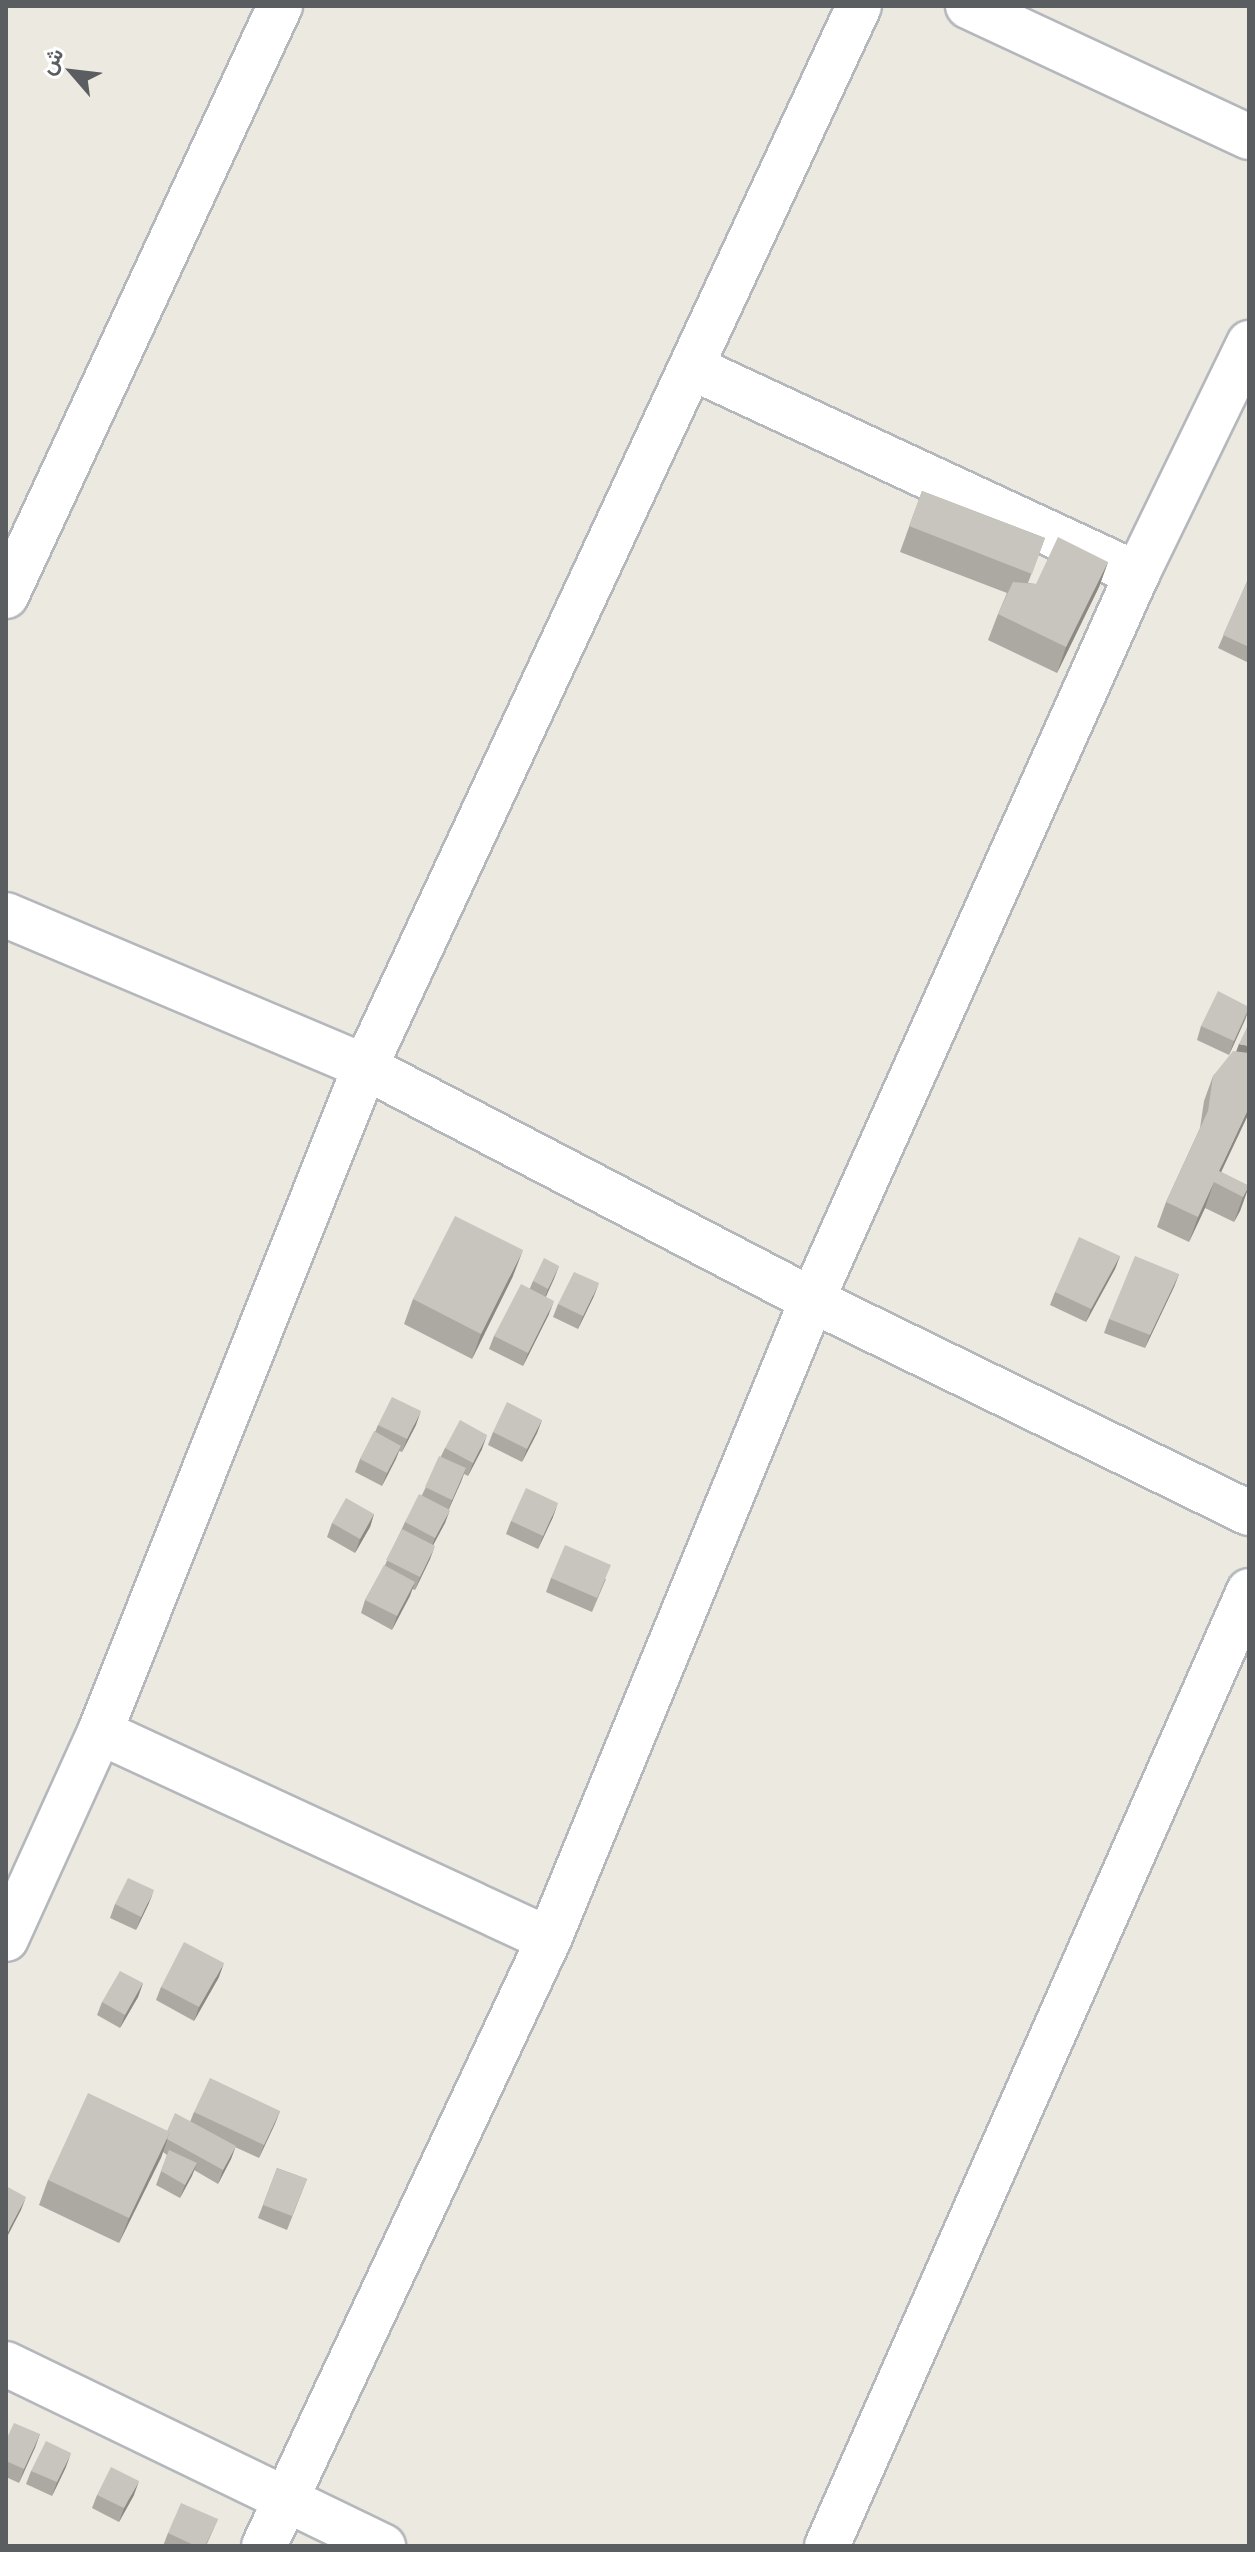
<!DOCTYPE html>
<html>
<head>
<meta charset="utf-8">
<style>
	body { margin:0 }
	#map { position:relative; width:1255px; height:2552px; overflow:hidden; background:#ece9e1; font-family:Inter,Vazirmatn,sans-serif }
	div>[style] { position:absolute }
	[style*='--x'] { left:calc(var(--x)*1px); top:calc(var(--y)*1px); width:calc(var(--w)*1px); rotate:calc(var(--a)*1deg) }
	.roads { filter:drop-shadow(2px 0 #b4b7bb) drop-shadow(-2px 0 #b4b7bb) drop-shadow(0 2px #b4b7bb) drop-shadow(0 -2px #b4b7bb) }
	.minor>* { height:44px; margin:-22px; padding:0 22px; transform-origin:22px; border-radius:22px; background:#fff }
	.wall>* { inset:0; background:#aca9a3 }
	.shaded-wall>* { inset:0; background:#8c8985 }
	.building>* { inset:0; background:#c8c4be }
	span { translate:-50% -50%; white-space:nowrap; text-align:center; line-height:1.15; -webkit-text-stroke:6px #fff; paint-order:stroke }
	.frame { position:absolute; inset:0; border:8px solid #5a5e61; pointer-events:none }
	.north { position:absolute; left:32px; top:32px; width:80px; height:80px; -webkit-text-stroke:6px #fff; paint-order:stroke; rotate:298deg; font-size:22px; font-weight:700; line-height:32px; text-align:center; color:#5a5e61 }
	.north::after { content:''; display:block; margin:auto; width:28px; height:36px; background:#5a5e61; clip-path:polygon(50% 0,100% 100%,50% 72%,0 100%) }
</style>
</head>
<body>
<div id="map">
	<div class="roads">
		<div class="minor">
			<div style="--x:968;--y:6;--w:310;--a:25"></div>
			<div style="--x:691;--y:367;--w:492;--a:24.9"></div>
			<div style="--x:6;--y:596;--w:651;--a:-65.09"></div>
			<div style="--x:6;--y:915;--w:390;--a:22.9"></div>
			<div style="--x:365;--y:1067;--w:504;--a:27.53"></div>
			<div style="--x:812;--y:1300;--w:486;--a:26"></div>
			<div style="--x:100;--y:1732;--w:494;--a:24.8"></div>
			<div style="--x:6;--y:1939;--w:227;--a:-65.6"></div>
			<div style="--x:100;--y:1732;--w:716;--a:-68.27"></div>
			<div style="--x:365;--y:1067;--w:1170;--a:-65.03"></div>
			<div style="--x:6;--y:2364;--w:419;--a:25.8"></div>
			<div style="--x:264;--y:2546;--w:671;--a:-64.85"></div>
			<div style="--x:549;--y:1939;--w:691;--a:-67.63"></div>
			<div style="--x:812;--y:1300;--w:795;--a:-65.88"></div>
			<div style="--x:1137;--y:574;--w:257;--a:-64.1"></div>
			<div style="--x:827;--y:2546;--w:1044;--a:-66.16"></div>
		</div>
	</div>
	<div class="wall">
		<div style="clip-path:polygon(922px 491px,1045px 538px,1028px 583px,1036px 584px,1108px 562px,1099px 587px,1057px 673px,988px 640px,998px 614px,1007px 593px,900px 552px)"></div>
		<div style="clip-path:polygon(1249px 577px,1249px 663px,1218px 648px)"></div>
		<div style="clip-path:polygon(1249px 1009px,1229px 1055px,1197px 1040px,1201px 1026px)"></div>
		<div style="clip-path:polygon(1239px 1044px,1221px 1172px,1249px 1186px,1240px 1211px,1234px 1222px,1205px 1208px,1189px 1242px,1157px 1227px,1166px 1202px,1200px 1128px,1204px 1101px,1213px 1076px,1236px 1052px)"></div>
		<div style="clip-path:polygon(1120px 1256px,1115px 1269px,1086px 1322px,1050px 1305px,1055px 1292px)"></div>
		<div style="clip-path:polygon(559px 1266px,546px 1296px,549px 1314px,523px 1366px,489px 1349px,494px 1336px,530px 1288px,533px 1281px)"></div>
		<div style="clip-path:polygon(1179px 1274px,1174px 1287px,1145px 1348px,1104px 1333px,1109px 1319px)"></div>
		<div style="clip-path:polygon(513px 1276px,472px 1359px,404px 1324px,413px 1299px)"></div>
		<div style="clip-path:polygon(594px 1296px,578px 1329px,553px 1317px,558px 1304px)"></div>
		<div style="clip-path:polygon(542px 1420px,537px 1433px,522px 1462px,488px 1445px,493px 1432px)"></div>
		<div style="clip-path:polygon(378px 1425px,416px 1425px,402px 1452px,399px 1451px,382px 1486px,355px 1472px,360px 1459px,375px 1432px)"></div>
		<div style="clip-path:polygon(445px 1448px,482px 1449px,468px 1476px,464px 1474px,449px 1509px,445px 1523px,433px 1545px,430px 1559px,415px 1590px,412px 1589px,392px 1630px,361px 1613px,365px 1600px,385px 1565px,405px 1522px,422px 1495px)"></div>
		<div style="clip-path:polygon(374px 1514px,370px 1527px,355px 1553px,327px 1537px,332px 1523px)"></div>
		<div style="clip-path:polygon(553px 1517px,538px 1549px,506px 1534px,511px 1521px)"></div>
		<div style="clip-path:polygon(551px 1578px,606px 1579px,592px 1612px,546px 1592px)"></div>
		<div style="clip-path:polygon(149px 1903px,136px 1930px,110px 1918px,115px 1904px)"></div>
		<div style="clip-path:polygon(219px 1977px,194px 2021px,156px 2000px,161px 1987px)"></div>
		<div style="clip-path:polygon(143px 1983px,138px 1997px,120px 2028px,97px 2015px,102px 2002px)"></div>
		<div style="clip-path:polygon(280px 2111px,259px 2158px,235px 2147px,231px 2159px,218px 2184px,194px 2170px,180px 2198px,156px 2185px,167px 2155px,163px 2152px,119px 2243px,39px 2205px,48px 2180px,190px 2122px,194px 2112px)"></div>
		<div style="clip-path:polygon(277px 2168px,307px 2179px,287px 2230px,258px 2218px)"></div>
		<div style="clip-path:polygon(40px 2434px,19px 2483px,6px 2477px,6px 2440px)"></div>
		<div style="clip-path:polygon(66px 2467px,52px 2496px,26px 2484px,31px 2471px)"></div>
		<div style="clip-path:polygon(97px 2495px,134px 2495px,119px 2522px,92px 2508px)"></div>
		<div style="clip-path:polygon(218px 2519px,206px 2546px,163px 2546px,168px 2533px)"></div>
	</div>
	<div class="shaded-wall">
		<div style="clip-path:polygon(1108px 562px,1099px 587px,1057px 673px,1066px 647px)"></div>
		<div style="clip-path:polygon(1249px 1009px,1245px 1020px,1229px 1055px,1234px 1041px)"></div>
		<div style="clip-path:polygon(1239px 1044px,1249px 1046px,1249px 1072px,1230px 1070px)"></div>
		<div style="clip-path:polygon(1249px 1107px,1249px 1113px,1216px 1183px,1219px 1171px)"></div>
		<div style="clip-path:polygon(1214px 1182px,1205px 1208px,1189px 1242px,1198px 1217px)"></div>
		<div style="clip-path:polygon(1249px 1186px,1240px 1211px,1234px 1222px,1243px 1197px)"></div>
		<div style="clip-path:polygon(523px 1250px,513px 1276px,472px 1359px,481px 1334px)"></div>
		<div style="clip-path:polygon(1120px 1256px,1115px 1269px,1086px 1322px,1091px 1309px)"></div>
		<div style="clip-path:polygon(559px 1266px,554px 1279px,543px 1303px,548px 1289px)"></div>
		<div style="clip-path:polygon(1179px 1274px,1174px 1287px,1145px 1348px,1150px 1335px)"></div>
		<div style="clip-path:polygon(599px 1283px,594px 1296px,578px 1329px,583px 1316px)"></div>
		<div style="clip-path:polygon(554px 1301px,549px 1314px,523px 1366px,528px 1353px)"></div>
		<div style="clip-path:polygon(421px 1411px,416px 1425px,402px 1452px,407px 1439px)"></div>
		<div style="clip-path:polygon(542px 1420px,537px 1433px,522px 1462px,527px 1449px)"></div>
		<div style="clip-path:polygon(487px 1435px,482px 1449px,468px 1476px,473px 1463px)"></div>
		<div style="clip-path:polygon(401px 1446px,396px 1459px,382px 1486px,387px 1473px)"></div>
		<div style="clip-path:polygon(466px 1468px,461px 1482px,447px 1513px,452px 1500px)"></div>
		<div style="clip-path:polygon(558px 1503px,553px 1517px,538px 1549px,543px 1536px)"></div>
		<div style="clip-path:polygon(450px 1510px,445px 1523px,430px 1551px,435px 1538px)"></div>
		<div style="clip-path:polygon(374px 1514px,370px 1527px,355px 1553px,360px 1539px)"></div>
		<div style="clip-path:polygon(435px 1546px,430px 1559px,415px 1590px,420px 1577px)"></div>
		<div style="clip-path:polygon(415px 1582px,410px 1596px,392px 1630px,397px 1616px)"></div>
		<div style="clip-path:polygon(154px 1890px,149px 1903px,136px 1930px,141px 1917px)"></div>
		<div style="clip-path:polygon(224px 1963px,219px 1977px,194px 2021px,199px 2007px)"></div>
		<div style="clip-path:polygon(143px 1983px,138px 1997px,120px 2028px,125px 2015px)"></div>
		<div style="clip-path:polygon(280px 2111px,275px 2124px,259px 2158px,264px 2145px)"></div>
		<div style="clip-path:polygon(170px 2132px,161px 2158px,119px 2243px,129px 2218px)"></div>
		<div style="clip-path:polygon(236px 2146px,231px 2159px,218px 2184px,223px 2170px)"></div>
		<div style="clip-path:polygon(197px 2163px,192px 2176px,180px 2198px,185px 2185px)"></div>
		<div style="clip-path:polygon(26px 2197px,21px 2210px,6px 2239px,9px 2229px)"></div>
		<div style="clip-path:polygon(40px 2434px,35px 2448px,19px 2483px,24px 2469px)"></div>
		<div style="clip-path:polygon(71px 2453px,66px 2467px,52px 2496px,57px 2482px)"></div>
		<div style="clip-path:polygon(139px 2481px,134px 2495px,119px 2522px,124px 2508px)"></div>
	</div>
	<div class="building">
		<div style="clip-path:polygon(922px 491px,1045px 538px,1032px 574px,909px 526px)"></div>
		<div style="clip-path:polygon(1058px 537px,1108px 562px,1066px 647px,998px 614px,1013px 582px,1036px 584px)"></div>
		<div style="clip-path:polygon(1249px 577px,1249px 647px,1223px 635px)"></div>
		<div style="clip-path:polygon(1218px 991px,1249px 1007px,1234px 1041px,1201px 1026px)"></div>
		<div style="clip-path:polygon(1249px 1023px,1249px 1046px,1239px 1044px)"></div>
		<div style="clip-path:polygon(1233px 1051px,1249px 1053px,1249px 1107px,1219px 1171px,1249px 1186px,1243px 1197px,1214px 1182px,1198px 1217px,1166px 1202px,1208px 1111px,1213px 1076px)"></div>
		<div style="clip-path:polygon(455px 1216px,523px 1250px,481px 1334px,413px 1299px)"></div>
		<div style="clip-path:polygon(1079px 1237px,1120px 1256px,1091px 1309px,1055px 1292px)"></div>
		<div style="clip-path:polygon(1135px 1256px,1179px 1274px,1150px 1335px,1109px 1319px)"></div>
		<div style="clip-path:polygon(544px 1258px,559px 1266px,548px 1289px,533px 1281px)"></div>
		<div style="clip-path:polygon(574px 1272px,599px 1283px,583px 1316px,558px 1304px)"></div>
		<div style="clip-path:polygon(521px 1284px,554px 1301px,528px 1353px,494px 1336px)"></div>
		<div style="clip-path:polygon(392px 1397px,421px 1411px,407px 1439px,378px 1425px)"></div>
		<div style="clip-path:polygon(507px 1402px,542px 1420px,527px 1449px,493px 1432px)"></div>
		<div style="clip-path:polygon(460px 1420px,487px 1435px,473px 1463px,445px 1448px)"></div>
		<div style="clip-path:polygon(374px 1431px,401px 1446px,387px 1473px,360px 1459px)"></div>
		<div style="clip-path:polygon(439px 1456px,466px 1468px,452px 1500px,425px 1487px)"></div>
		<div style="clip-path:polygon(526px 1488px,558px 1503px,543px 1536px,511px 1521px)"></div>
		<div style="clip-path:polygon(419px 1494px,450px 1510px,435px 1538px,405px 1522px)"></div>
		<div style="clip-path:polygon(346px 1498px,374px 1514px,360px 1539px,332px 1523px)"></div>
		<div style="clip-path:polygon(402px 1529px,435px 1546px,420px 1577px,386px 1560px)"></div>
		<div style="clip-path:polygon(565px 1545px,611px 1565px,597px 1598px,551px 1578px)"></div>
		<div style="clip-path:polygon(384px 1565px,415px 1582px,397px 1616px,365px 1600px)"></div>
		<div style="clip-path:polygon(128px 1878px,154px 1890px,141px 1917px,115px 1904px)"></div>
		<div style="clip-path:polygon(184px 1942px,224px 1963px,199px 2007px,161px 1987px)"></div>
		<div style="clip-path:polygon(120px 1971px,143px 1983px,125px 2015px,102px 2002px)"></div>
		<div style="clip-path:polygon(210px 2078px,280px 2111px,264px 2145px,194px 2112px)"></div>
		<div style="clip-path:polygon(88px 2093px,170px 2132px,129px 2218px,48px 2180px)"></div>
		<div style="clip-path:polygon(175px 2113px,236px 2146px,223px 2170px,167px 2139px,170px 2132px,167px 2131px)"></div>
		<div style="clip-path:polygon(169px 2150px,197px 2163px,185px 2185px,161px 2171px)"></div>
		<div style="clip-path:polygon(277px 2168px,307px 2179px,292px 2216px,263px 2205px)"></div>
		<div style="clip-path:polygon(6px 2186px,26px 2197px,9px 2229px,6px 2228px)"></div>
		<div style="clip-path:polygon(14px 2423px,40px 2434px,24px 2469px,6px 2461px,6px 2440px)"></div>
		<div style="clip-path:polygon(46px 2441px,71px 2453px,57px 2482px,31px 2471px)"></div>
		<div style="clip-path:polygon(111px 2467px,139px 2481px,124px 2508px,97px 2495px)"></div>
		<div style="clip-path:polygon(181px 2503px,218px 2519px,205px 2546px,196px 2546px,168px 2533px)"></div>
	</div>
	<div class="frame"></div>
	<div class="north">ش</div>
</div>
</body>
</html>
